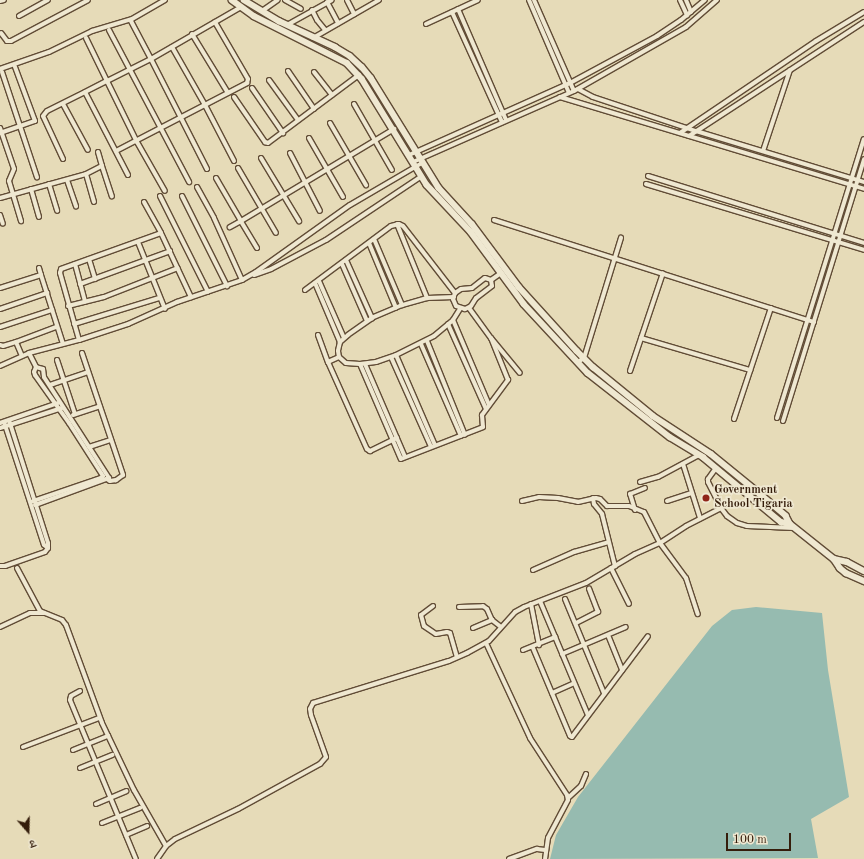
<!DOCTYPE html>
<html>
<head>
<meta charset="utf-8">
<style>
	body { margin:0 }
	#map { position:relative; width:864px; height:859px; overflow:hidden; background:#e6dbb8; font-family:"Old Standard TT","Noto Serif Devanagari",serif }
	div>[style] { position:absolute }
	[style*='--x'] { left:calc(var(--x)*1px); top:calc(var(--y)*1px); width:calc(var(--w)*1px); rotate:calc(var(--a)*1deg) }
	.water>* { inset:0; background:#96bbb0 }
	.roads { filter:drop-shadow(1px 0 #614c36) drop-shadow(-1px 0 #614c36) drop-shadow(0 1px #614c36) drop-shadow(0 -1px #614c36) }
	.minor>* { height:4px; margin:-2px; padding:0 2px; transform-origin:2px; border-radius:2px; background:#efe8d1 }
	.secondary>* { height:5.5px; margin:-2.75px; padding:0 2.75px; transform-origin:2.75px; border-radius:2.75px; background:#efe8d1 }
	.dots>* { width:11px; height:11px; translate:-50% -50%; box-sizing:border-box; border:2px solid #efe8d1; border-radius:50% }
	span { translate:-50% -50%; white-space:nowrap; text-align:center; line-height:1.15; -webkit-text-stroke:3.5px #efe8d1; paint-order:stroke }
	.poi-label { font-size:12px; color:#351d0b; font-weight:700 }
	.left { translate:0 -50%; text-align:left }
	.north { position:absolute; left:8px; top:811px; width:40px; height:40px; -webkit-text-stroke:3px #efe8d1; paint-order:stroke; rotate:160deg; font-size:11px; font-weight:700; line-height:16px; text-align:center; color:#351d0b }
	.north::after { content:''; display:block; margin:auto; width:14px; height:18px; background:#351d0b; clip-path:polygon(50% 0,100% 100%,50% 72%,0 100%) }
	.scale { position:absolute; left:726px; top:833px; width:65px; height:18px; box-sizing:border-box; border:2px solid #351d0b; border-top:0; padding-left:5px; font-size:12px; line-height:14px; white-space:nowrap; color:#351d0b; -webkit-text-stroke:3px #efe8d1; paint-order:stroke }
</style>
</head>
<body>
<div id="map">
	<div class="water">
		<div style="clip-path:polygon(756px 607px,822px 613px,828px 670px,849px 797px,811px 819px,818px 858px,550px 859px,556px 835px,578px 797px,712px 626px,732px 610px)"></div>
	</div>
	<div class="roads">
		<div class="minor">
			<div style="--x:285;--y:0;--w:18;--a:29"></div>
			<div style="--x:347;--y:0;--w:16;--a:63"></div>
			<div style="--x:529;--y:0;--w:101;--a:66.7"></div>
			<div style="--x:534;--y:0;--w:99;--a:66.3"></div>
			<div style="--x:680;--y:0;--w:17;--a:65"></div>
			<div style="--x:686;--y:0;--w:13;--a:67"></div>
			<div style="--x:0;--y:1;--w:4;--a:-14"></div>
			<div style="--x:327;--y:2;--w:24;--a:62"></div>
			<div style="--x:458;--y:9;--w:121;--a:66.6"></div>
			<div style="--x:312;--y:10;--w:11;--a:63"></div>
			<div style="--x:317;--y:20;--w:13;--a:51"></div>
			<div style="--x:262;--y:11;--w:19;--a:-35"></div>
			<div style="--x:452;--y:12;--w:121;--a:65.6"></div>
			<div style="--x:19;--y:16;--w:33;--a:-29"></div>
			<div style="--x:426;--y:24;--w:57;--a:-24.8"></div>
			<div style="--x:287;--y:25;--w:51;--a:-29.1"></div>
			<div style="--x:109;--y:30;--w:172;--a:62.2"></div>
			<div style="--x:1;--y:33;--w:10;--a:53"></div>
			<div style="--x:7;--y:41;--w:4;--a:0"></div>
			<div style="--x:11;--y:41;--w:87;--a:-28"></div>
			<div style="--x:192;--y:34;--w:69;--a:58.6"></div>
			<div style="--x:86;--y:38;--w:48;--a:64"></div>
			<div style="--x:107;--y:81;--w:49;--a:-26.6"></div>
			<div style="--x:151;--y:59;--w:43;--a:-117.8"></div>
			<div style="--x:313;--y:38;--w:76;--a:-29.9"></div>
			<div style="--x:172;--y:47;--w:67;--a:60.4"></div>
			<div style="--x:205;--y:105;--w:63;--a:62.6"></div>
			<div style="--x:0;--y:69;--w:52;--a:-19.1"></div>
			<div style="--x:49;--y:52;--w:48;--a:-26"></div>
			<div style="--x:92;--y:31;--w:42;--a:-16.7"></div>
			<div style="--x:132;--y:19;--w:38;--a:-30"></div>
			<div style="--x:288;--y:71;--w:46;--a:55.6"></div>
			<div style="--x:2;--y:72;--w:111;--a:71.6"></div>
			<div style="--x:314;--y:72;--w:29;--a:52"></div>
			<div style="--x:269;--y:80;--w:49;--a:54.1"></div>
			<div style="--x:252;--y:88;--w:55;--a:55.4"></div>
			<div style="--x:578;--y:89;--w:17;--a:28"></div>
			<div style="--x:593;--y:97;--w:108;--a:18.3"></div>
			<div style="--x:696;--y:131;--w:176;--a:16.9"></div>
			<div style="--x:234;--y:97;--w:55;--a:55.4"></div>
			<div style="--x:265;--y:142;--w:3;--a:18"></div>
			<div style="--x:268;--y:143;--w:114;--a:-36.8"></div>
			<div style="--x:560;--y:97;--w:318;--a:16.8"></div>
			<div style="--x:63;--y:104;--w:52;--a:61.5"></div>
			<div style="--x:354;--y:104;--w:76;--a:60.1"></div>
			<div style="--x:330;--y:123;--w:72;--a:59.9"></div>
			<div style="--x:0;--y:128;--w:43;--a:71.1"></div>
			<div style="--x:14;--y:169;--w:13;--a:113"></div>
			<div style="--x:9;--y:181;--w:42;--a:73.3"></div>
			<div style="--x:0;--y:133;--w:37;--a:-19"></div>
			<div style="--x:35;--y:121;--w:58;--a:-110.3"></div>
			<div style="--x:680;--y:133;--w:164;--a:-34.1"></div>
			<div style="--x:816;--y:41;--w:56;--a:-31.1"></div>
			<div style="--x:689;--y:136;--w:209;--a:-33.1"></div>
			<div style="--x:309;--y:138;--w:68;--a:60"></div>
			<div style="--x:116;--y:151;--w:148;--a:-27.4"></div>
			<div style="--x:247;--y:83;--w:4;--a:-76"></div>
			<div style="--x:248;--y:79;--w:66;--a:-120.1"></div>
			<div style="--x:763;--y:151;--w:85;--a:-71.6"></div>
			<div style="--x:98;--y:152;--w:15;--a:74"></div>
			<div style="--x:290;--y:153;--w:65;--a:62.7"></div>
			<div style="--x:409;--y:155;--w:176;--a:-24.1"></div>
			<div style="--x:570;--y:83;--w:99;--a:-28.4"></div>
			<div style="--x:657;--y:36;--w:29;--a:-34"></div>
			<div style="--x:681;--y:20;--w:31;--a:-40"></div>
			<div style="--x:261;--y:158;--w:74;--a:58.9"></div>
			<div style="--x:63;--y:159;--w:47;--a:-114.9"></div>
			<div style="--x:43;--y:116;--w:6;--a:-51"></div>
			<div style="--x:47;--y:111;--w:42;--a:-26.6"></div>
			<div style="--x:413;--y:162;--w:176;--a:-23.8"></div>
			<div style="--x:574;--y:91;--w:129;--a:-29.7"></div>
			<div style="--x:686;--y:27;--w:41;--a:-41.1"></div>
			<div style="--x:238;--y:168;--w:75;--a:59.7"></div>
			<div style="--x:207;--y:169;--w:123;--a:-117"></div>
			<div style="--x:151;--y:59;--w:104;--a:-30"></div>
			<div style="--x:86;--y:174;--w:29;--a:74"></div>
			<div style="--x:128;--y:175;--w:93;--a:-117.4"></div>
			<div style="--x:85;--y:92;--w:25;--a:-27"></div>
			<div style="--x:107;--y:81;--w:68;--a:63.8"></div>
			<div style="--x:137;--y:142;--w:56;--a:60.3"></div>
			<div style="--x:648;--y:176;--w:226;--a:17.2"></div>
			<div style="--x:216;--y:178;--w:50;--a:59.8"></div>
			<div style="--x:241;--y:221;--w:13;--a:151"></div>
			<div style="--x:67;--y:180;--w:28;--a:71"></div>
			<div style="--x:49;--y:184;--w:28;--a:73"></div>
			<div style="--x:646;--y:184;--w:228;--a:16.8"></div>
			<div style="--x:197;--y:187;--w:35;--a:61"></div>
			<div style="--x:214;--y:218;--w:68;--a:65.7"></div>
			<div style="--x:31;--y:189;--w:29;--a:74"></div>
			<div style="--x:160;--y:196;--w:107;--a:63.4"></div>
			<div style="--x:182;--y:196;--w:101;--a:63.4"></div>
			<div style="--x:0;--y:198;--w:89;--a:-15.6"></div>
			<div style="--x:86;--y:174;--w:18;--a:-27"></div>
			<div style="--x:102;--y:166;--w:32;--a:72"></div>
			<div style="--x:144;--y:202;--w:35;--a:61"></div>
			<div style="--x:0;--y:215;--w:9;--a:72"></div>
			<div style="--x:494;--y:220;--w:336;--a:17.7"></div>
			<div style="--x:397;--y:224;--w:80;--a:67.9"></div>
			<div style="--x:374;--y:239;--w:72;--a:67"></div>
			<div style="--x:138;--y:242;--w:72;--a:68.1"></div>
			<div style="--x:369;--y:243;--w:70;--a:67.4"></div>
			<div style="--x:257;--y:248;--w:31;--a:-121"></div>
			<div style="--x:241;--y:221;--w:179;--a:-31"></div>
			<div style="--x:89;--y:259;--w:21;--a:73"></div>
			<div style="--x:346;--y:260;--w:64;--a:65.9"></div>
			<div style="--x:75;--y:264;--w:39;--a:75"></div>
			<div style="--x:342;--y:264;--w:62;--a:66.3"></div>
			<div style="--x:39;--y:268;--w:7;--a:74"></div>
			<div style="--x:254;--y:275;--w:18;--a:-19"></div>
			<div style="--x:271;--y:269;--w:62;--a:-27.8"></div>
			<div style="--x:326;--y:240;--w:115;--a:-33.7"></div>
			<div style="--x:485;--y:278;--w:6;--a:18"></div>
			<div style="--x:491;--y:280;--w:6;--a:81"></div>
			<div style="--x:492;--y:286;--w:20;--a:143"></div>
			<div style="--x:476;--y:298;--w:9;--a:122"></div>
			<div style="--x:471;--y:306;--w:7;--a:153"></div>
			<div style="--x:465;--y:309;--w:9;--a:-162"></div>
			<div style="--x:456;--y:306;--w:8;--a:-113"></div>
			<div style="--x:453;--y:299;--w:6;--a:-72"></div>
			<div style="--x:455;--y:293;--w:7;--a:-34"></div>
			<div style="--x:461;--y:289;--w:11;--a:-5"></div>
			<div style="--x:472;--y:288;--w:16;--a:-38"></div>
			<div style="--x:491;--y:280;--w:12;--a:-35"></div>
			<div style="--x:319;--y:281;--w:62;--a:66.3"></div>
			<div style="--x:315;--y:283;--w:64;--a:67"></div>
			<div style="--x:80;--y:284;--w:96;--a:-20.1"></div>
			<div style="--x:0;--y:288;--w:43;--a:-17.6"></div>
			<div style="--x:41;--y:275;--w:72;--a:72.3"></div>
			<div style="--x:305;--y:290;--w:107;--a:-36.7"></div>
			<div style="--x:391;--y:226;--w:8;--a:-14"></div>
			<div style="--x:399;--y:224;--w:4;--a:27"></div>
			<div style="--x:403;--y:226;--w:85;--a:52.2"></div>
			<div style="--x:454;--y:297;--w:27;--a:178"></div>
			<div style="--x:427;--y:298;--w:26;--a:164"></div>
			<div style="--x:402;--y:305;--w:33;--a:157"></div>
			<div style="--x:372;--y:318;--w:29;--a:145"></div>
			<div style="--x:348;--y:335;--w:11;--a:139"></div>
			<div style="--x:340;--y:342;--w:9;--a:103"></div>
			<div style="--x:338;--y:351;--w:6;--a:81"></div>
			<div style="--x:339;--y:357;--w:9;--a:41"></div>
			<div style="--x:346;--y:363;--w:14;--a:4"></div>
			<div style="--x:360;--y:364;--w:16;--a:-7"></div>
			<div style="--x:376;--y:362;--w:21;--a:-19"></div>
			<div style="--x:396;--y:355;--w:42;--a:-26.6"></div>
			<div style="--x:434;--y:336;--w:25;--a:-40"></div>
			<div style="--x:453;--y:320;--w:13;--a:-58"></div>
			<div style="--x:68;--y:306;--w:37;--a:-14"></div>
			<div style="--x:104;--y:297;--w:79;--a:-21.4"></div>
			<div style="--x:469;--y:308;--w:37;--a:54"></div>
			<div style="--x:491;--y:338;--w:45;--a:50.4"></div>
			<div style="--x:0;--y:309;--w:50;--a:-18.8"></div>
			<div style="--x:453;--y:320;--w:92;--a:67"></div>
			<div style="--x:74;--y:324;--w:89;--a:-17"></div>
			<div style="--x:448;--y:324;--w:93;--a:65.9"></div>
			<div style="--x:0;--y:327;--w:55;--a:-18.1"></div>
			<div style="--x:318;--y:335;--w:29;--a:70"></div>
			<div style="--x:641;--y:338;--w:114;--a:16.4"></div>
			<div style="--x:79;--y:340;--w:70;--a:-105.8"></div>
			<div style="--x:60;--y:273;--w:4;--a:-76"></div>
			<div style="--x:61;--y:269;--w:106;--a:-19.8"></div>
			<div style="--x:161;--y:233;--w:71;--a:64.9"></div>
			<div style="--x:427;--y:341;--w:101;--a:68"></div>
			<div style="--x:16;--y:342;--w:43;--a:-20.6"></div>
			<div style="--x:421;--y:344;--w:100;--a:66.5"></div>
			<div style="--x:0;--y:345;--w:3;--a:18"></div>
			<div style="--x:3;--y:346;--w:14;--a:-17"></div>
			<div style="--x:16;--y:342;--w:15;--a:67"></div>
			<div style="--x:29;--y:353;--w:16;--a:63"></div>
			<div style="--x:36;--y:367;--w:5;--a:112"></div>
			<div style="--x:34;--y:372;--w:3;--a:72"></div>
			<div style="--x:35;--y:375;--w:59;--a:54.7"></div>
			<div style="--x:69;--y:423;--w:63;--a:57.3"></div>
			<div style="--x:103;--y:476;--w:3;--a:135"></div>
			<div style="--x:101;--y:478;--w:72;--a:161.3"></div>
			<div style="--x:82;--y:353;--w:129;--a:71.4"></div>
			<div style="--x:123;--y:475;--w:9;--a:144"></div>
			<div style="--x:116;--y:480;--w:6;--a:171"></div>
			<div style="--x:110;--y:481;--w:4;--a:-146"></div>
			<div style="--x:396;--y:355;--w:98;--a:66.6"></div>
			<div style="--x:339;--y:357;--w:12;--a:156"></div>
			<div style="--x:328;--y:362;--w:95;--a:65.9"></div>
			<div style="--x:367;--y:449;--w:4;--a:34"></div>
			<div style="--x:370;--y:451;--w:30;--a:-26"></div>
			<div style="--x:391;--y:357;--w:98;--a:66"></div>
			<div style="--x:57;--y:360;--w:57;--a:71.6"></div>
			<div style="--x:578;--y:362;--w:7;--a:-34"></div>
			<div style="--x:584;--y:358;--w:126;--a:-72.9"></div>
			<div style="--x:360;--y:364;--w:103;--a:66.7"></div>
			<div style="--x:401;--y:459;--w:88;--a:-21.3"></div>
			<div style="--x:483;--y:427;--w:12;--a:-95"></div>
			<div style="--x:482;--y:415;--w:44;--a:-53.4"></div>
			<div style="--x:508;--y:380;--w:45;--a:-112"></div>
			<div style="--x:365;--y:364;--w:101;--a:66.7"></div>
			<div style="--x:0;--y:366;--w:32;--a:-24"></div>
			<div style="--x:29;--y:353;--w:52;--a:-14.6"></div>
			<div style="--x:79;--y:340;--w:52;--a:-18.1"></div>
			<div style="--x:128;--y:324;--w:54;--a:-24.2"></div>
			<div style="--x:177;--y:302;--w:69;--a:-18.7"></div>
			<div style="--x:242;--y:280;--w:16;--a:-30"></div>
			<div style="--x:256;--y:272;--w:115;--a:-35.5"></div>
			<div style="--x:350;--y:205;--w:83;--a:-30.3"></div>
			<div style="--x:630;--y:371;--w:103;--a:-71.4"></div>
			<div style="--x:50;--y:385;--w:40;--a:-18.9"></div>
			<div style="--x:73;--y:415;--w:28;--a:-18"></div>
			<div style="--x:777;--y:418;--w:292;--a:-72.7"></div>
			<div style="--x:734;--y:419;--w:117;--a:-71.6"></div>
			<div style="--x:783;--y:421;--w:274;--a:-72.8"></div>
			<div style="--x:4;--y:422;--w:129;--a:72"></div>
			<div style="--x:44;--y:545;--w:5;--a:37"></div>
			<div style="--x:48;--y:548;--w:5;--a:-90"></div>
			<div style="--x:48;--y:543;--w:129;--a:-107.6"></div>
			<div style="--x:0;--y:423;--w:61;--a:-19"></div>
			<div style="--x:0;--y:428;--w:65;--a:-17.9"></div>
			<div style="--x:89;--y:447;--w:23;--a:-18"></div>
			<div style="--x:683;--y:464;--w:57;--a:72.5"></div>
			<div style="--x:716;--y:468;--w:14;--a:126"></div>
			<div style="--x:708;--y:479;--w:3;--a:90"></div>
			<div style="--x:708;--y:482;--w:29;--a:63"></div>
			<div style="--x:721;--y:508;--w:10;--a:53"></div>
			<div style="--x:727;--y:516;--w:12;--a:35"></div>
			<div style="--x:737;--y:523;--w:10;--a:17"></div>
			<div style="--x:747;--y:526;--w:47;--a:2.4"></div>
			<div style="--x:640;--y:482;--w:19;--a:-16"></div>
			<div style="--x:658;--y:477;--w:47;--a:-28.2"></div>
			<div style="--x:593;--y:498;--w:6;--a:81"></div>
			<div style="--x:594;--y:504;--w:13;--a:51"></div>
			<div style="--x:602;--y:514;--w:54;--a:76"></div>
			<div style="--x:522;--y:501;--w:17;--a:-13"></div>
			<div style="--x:539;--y:497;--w:19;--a:3"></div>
			<div style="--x:558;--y:498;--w:20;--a:11"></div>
			<div style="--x:578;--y:502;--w:18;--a:-13"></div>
			<div style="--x:596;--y:498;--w:4;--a:14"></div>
			<div style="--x:600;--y:499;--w:10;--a:45"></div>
			<div style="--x:607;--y:506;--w:22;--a:0"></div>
			<div style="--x:629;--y:506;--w:16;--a:22"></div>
			<div style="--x:644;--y:512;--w:35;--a:63"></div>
			<div style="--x:660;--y:543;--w:44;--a:53.4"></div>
			<div style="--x:686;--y:578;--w:38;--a:72"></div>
			<div style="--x:667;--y:501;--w:25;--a:-18"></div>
			<div style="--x:35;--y:505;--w:79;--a:-20"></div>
			<div style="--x:109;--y:478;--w:120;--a:-122.8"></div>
			<div style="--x:44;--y:377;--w:8;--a:-97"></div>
			<div style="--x:43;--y:369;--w:7;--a:-164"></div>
			<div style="--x:635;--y:510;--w:17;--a:-107"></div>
			<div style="--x:630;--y:494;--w:16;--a:-22"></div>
			<div style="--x:0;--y:566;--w:5;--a:0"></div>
			<div style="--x:5;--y:566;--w:42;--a:-19.3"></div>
			<div style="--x:45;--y:552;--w:5;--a:-53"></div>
			<div style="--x:17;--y:568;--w:49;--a:61.9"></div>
			<div style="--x:40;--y:611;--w:24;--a:22"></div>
			<div style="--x:62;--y:620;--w:6;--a:51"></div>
			<div style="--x:66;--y:625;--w:104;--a:69.8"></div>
			<div style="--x:102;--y:723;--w:74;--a:64.5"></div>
			<div style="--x:134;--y:790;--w:64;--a:60.3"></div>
			<div style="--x:611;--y:568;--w:40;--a:63.4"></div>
			<div style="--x:533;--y:570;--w:45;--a:-23.7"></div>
			<div style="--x:574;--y:552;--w:35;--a:-16"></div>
			<div style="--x:565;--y:599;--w:102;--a:67.5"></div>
			<div style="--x:540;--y:601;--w:124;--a:67.2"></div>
			<div style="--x:531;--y:604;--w:42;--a:79"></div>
			<div style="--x:433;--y:606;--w:15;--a:143"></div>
			<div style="--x:421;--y:615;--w:11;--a:75"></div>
			<div style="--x:424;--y:626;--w:14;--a:34"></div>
			<div style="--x:436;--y:634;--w:11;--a:-10"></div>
			<div style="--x:447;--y:632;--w:3;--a:18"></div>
			<div style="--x:450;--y:633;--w:25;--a:74"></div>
			<div style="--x:459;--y:607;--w:24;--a:-2"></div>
			<div style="--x:483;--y:606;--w:5;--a:37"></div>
			<div style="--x:487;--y:609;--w:12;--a:66"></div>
			<div style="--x:492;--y:620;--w:11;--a:38"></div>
			<div style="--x:576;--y:623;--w:25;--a:-27"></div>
			<div style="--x:598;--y:612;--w:25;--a:-111"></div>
			<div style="--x:0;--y:627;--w:33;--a:-25"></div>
			<div style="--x:30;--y:613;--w:14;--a:0"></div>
			<div style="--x:473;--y:628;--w:21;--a:-23"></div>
			<div style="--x:608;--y:635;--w:38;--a:68"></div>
			<div style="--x:486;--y:643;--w:105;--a:65.1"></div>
			<div style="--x:530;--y:738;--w:68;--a:57"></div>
			<div style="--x:567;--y:795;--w:5;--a:79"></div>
			<div style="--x:568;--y:800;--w:43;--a:117.8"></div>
			<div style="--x:548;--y:838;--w:21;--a:98"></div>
			<div style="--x:533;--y:648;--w:95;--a:67.2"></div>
			<div style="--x:570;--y:736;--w:2;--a:27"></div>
			<div style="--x:572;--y:737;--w:126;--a:-53"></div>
			<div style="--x:523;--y:650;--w:35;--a:-22"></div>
			<div style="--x:562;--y:654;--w:69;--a:-22.9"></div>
			<div style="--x:80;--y:691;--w:10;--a:151"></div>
			<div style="--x:71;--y:696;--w:4;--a:104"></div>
			<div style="--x:70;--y:700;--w:172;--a:67.5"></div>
			<div style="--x:552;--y:693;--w:24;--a:-24"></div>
			<div style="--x:23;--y:747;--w:81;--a:-20.9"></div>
			<div style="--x:73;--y:750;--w:38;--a:-22"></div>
			<div style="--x:80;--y:768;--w:35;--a:-22"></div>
			<div style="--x:568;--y:798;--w:18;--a:-43"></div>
			<div style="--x:581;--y:786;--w:13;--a:-67"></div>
			<div style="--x:96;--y:804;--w:33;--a:-23"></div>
			<div style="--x:102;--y:823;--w:41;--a:-21.5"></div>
			<div style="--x:126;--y:835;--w:23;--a:-23"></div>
			<div style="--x:157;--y:859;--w:16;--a:-55"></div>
			<div style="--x:166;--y:846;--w:11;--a:-38"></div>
			<div style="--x:175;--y:839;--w:70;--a:-25.5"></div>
			<div style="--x:238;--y:809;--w:94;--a:-28.8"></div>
			<div style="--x:320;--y:764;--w:9;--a:-49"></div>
			<div style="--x:326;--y:757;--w:45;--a:-109.7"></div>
			<div style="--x:311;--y:715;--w:6;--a:-99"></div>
			<div style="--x:310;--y:709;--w:7;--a:-63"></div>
			<div style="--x:313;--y:703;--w:142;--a:-17.2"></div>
			<div style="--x:449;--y:661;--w:20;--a:-24"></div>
			<div style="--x:467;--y:653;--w:25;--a:-29"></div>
			<div style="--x:489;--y:641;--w:39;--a:-48"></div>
			<div style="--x:515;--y:612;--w:10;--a:-29"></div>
			<div style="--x:524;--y:607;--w:66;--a:-21.2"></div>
			<div style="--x:586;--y:583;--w:57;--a:-30.6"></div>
			<div style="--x:635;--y:554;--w:27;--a:-24"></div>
			<div style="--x:660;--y:543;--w:31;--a:-33"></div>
			<div style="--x:686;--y:526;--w:39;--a:-27"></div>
			<div style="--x:509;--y:859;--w:30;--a:-20"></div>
			<div style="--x:537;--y:849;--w:8;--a:7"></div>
		</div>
		<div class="secondary">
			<div style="--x:232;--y:0;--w:27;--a:36"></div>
			<div style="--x:254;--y:16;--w:104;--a:26.8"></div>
			<div style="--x:347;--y:63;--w:22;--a:47"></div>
			<div style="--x:362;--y:79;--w:124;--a:58.5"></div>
			<div style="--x:427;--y:185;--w:64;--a:46.9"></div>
			<div style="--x:471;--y:232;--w:89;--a:53.6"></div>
			<div style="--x:524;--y:304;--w:94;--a:47.2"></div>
			<div style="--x:588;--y:373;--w:104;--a:38"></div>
			<div style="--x:670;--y:437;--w:39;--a:31"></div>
			<div style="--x:703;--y:457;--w:102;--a:39.8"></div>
			<div style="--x:781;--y:522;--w:9;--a:13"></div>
			<div style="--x:790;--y:524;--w:56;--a:38.5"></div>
			<div style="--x:834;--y:559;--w:11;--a:56"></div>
			<div style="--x:840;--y:568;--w:8;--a:40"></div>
			<div style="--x:846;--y:573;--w:20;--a:24"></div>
			<div style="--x:244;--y:0;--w:41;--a:31"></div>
			<div style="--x:279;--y:21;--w:62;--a:24.9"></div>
			<div style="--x:335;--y:47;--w:17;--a:31"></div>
			<div style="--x:350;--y:56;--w:16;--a:43"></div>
			<div style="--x:362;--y:67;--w:14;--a:51"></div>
			<div style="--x:371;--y:78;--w:129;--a:58.3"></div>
			<div style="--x:439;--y:188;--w:49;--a:47.5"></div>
			<div style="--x:472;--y:224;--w:79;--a:53.3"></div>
			<div style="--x:519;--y:287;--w:86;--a:47.8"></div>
			<div style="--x:577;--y:351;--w:23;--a:45"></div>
			<div style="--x:593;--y:367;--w:77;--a:39.2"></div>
			<div style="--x:653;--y:416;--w:69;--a:33.2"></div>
			<div style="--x:711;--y:454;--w:62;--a:39.1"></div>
			<div style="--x:759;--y:493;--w:35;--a:40"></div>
			<div style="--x:786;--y:516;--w:9;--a:63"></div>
			<div style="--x:834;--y:559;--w:13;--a:13"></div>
			<div style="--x:847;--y:562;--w:19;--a:28"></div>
		</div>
	</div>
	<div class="dots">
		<div style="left:706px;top:498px;background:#8f2418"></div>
	</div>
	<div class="poi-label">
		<span class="left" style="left:714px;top:498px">Government<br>School Tigaria</span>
	</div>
	<div class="north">उ</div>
	<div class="scale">100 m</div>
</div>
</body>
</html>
